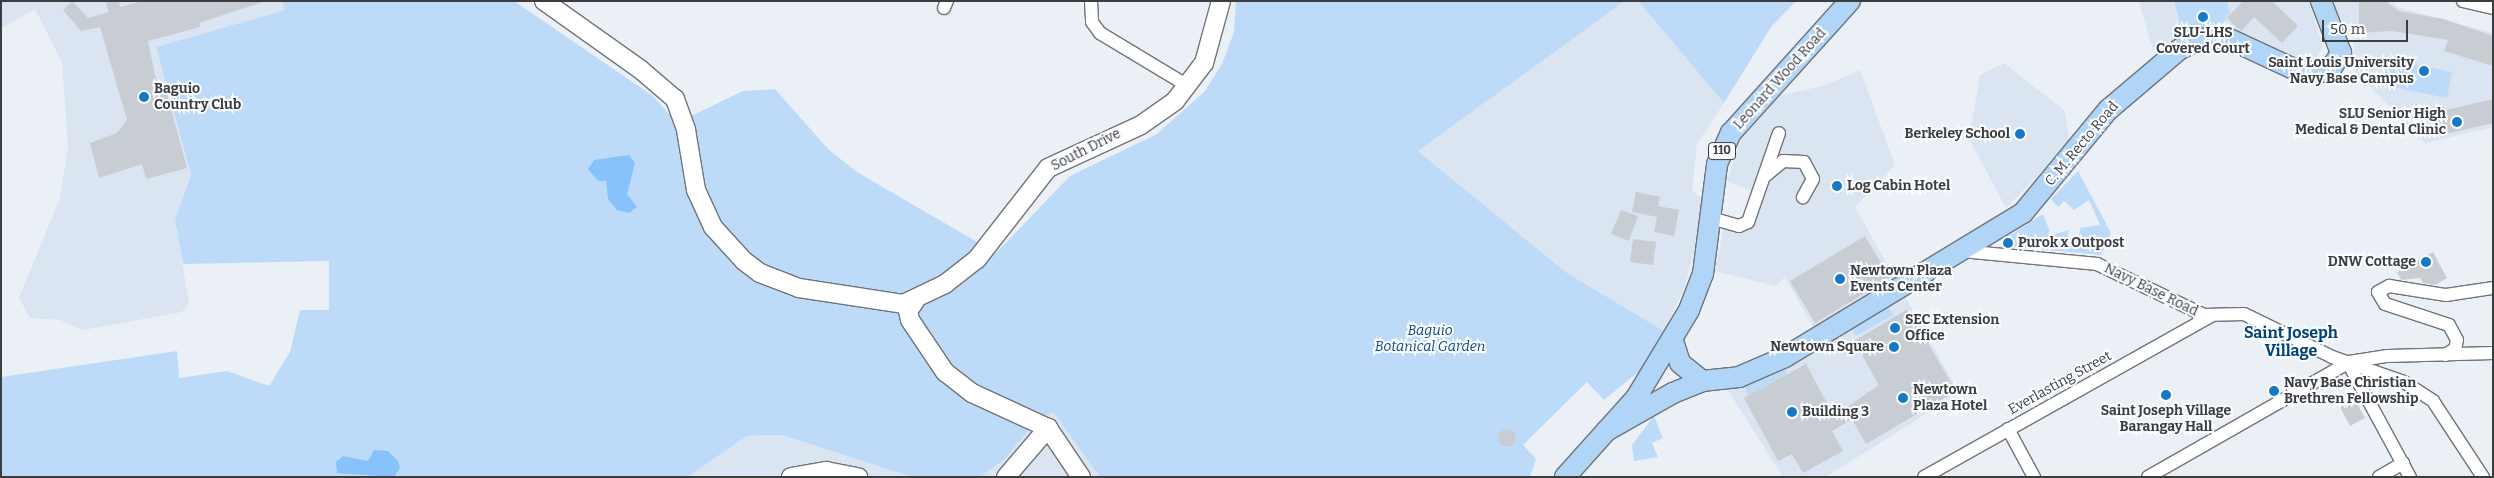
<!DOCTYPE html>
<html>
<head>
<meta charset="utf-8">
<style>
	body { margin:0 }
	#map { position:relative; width:2494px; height:478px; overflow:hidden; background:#eaf0f6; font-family:Bitter,serif }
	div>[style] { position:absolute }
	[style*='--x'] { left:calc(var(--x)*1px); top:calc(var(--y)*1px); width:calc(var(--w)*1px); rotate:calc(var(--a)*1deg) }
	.built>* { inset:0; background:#dae5f1 }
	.green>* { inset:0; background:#bddbf9 }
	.water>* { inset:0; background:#87c2fb }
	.building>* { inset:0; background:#c7cdd3 }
	.round { border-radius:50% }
	.roads { filter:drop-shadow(1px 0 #6f7479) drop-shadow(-1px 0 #6f7479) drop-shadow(0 1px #6f7479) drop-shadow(0 -1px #6f7479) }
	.street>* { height:12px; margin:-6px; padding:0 6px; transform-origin:6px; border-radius:6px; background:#fff }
	.secondary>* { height:18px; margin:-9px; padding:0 9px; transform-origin:9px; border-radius:9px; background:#fff }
	.primary>* { height:20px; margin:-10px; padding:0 10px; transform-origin:10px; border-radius:10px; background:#b1d5f7 }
	.dots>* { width:14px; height:14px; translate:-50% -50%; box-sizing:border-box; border:2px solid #fafcff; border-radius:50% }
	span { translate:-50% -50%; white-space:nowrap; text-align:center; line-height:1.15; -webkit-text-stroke:4px #fafcff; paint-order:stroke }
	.shield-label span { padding:1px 4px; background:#fafcff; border:1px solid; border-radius:4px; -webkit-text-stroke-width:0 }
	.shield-label { font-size:12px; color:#3b3d3f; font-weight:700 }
	.poi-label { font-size:14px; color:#3b3d3f; font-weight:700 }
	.right { translate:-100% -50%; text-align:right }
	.left { translate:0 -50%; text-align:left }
	.street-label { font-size:14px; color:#3b3d3f }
	.park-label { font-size:14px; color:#094c7f; font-style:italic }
	.quarter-label { font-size:16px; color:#024373; font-weight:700 }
	.frame { position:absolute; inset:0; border:2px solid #3b3d3f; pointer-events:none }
	.scale { position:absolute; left:2322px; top:20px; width:86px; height:22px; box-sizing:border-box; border:2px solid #3b3d3f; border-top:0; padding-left:6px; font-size:15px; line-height:18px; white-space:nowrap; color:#3b3d3f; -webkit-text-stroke:4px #fafcff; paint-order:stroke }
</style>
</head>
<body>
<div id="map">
	<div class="built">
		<div style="clip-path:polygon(1px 1px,282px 1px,285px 10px,156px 47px,191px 175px,175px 220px,189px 303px,182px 312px,83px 330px,60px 320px,30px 318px,19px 298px,60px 198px,68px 147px,62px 63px,35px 9px,1px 28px)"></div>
		<div style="clip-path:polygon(1625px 1px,1638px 1px,1724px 103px,1697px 144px,1692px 190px,1701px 198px,1699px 232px,1685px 286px,1664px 331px,1567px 273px,1418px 151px)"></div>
		<div style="clip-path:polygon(2139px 1px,2309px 1px,2323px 48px,2313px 61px,2299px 60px,2228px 27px,2182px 37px,2153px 50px)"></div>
		<div style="clip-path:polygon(2329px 1px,2390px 1px,2400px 8px,2493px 33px,2493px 127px,2425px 143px,2356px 72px,2353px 38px)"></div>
		<div style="clip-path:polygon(2004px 63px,2064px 110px,2070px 143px,2006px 208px,1969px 139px,1980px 75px)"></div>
		<div style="clip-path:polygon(1860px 70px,1895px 165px,1855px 207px,1959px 393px,1826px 477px,1783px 477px,1727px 389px,1822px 343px,1785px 277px,1775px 286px,1715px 271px,1724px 225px,1738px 229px,1760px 194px,1727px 181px,1741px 140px,1781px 95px,1823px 86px)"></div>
		<div style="clip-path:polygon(1053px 412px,1100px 477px,980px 477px,1005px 459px,1035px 422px)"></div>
		<div style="clip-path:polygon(782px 435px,912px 477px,687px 477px,747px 436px)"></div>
	</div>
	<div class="green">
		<div style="clip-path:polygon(282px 1px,514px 1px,653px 96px,669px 114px,691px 116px,743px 91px,775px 89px,829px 150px,857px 172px,996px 253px,1070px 176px,1157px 134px,1205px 91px,1222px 64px,1234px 32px,1236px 1px,1625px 1px,1418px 151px,1567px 273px,1664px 331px,1648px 364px,1604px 400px,1587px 382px,1523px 445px,1536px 459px,1530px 477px,1100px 477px,1053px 412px,1035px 422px,1005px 459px,980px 477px,912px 477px,782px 435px,747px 436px,687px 477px,1px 477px,1px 377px,177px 351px,179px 378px,227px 371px,269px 386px,290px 352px,300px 310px,329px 310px,329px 261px,183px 264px,175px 220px,191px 175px,156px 47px,285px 10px)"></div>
		<div style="clip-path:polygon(1638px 1px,1796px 1px,1771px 27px,1724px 103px)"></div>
		<div style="clip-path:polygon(2174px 1px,2227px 1px,2230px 12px,2224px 22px,2183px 34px)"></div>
		<div style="clip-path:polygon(2398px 61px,2452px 72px,2447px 98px,2392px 87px,2382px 73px,2384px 66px)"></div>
		<div style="clip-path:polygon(2078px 171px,2111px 233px,2101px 255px,2015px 247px,2009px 236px,2043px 214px,2051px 235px,2069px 230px,2068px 237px,2079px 237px,2080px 228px,2100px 225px,2089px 200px,2074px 210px,2064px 201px,2058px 207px,2051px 199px)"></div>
		<div style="clip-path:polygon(1888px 306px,1893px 315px,1856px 336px,1851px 328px)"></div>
		<div style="clip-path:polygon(1784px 367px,1787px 374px,1748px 396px,1744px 385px)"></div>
		<div style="clip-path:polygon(1654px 416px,1663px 438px,1652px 443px,1658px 457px,1634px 461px,1632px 445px)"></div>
	</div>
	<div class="water">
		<div style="clip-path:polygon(629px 155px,635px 163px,627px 194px,637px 207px,629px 213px,617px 210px,608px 199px,606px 181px,598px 181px,588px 169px,594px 160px)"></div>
		<div style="clip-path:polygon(374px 450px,388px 451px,398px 461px,400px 468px,394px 477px,337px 473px,336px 462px,343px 456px,368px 461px)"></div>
	</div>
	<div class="building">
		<div style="clip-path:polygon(72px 1px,88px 18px,109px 12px,106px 3px,112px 1px,119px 1px,120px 7px,143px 1px,266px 1px,199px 23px,200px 27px,148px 41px,158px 90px,165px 87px,187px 168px,146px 179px,142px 164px,99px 178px,90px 143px,117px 133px,127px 120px,100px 27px,81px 31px,63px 10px)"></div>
		<div style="clip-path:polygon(2243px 1px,2272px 1px,2298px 26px,2282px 43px,2254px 17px,2241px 31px,2227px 18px)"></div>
		<div style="clip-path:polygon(2359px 1px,2385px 1px,2399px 11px,2444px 19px,2493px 36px,2493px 66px,2444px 51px,2448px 40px,2392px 31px,2359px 33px)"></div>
		<div style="clip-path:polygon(2493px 99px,2493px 123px,2437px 136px,2433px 117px,2442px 115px,2442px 111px)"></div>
		<div style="clip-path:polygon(1636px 192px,1660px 197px,1658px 206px,1679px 210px,1674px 236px,1654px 232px,1657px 217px,1632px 212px)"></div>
		<div style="clip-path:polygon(1621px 210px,1638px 216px,1629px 241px,1611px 234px)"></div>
		<div style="clip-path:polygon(1865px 236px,1890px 278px,1815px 323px,1790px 281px)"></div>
		<div style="clip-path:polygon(1633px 239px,1656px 242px,1653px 265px,1630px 262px)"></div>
		<div style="clip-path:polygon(2433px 252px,2447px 278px,2435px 285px,2423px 283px,2420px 278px,2401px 280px,2397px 272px)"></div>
		<div style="clip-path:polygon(1908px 309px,1956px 391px,1866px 444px,1852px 419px,1832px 431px,1843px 451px,1803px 473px,1792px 454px,1778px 461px,1744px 398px,1806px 364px,1834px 416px,1879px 385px,1854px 341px)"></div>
		<div style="clip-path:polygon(2355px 399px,2365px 418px,2350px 426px,2340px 407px)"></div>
		<div class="round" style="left:1498px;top:429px;width:18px;height:18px"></div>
	</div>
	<div class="roads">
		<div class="street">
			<div style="--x:1091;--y:1;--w:21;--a:87"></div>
			<div style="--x:1092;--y:22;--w:14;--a:54"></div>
			<div style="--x:1100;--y:33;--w:103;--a:31.1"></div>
			<div style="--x:2463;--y:1;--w:31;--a:13"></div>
			<div style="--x:944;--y:8;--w:8;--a:-67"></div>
			<div style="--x:1764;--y:177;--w:25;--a:-40"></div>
			<div style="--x:1783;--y:161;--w:21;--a:3"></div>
			<div style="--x:1804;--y:162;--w:19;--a:62"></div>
			<div style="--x:1813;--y:179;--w:21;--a:119"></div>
			<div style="--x:1711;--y:218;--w:29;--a:16"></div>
			<div style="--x:1739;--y:226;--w:10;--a:-24"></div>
			<div style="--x:1748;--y:222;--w:94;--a:-70.8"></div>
			<div style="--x:1962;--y:251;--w:136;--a:5.5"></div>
			<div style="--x:2097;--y:264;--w:119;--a:25.5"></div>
			<div style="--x:2204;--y:315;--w:40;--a:-1.4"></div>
			<div style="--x:2244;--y:314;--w:98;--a:26"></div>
			<div style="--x:2332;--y:357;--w:76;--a:19.1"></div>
			<div style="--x:2404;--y:382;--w:35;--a:33"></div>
			<div style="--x:2433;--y:401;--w:91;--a:56.7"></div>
			<div style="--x:2445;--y:355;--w:12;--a:-31"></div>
			<div style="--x:2455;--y:349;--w:9;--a:-77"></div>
			<div style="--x:2457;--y:340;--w:17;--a:-118"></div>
			<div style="--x:2449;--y:325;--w:67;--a:-161.8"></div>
			<div style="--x:2385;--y:304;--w:14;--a:-120"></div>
			<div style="--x:2378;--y:292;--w:13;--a:-29"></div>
			<div style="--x:2389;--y:286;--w:58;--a:9"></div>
			<div style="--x:2446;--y:295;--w:48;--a:-8.5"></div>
			<div style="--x:2349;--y:362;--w:39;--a:-9"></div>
			<div style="--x:2388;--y:356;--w:105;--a:-1.6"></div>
			<div style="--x:2348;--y:363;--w:130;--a:61.5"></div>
			<div style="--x:2008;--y:429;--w:55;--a:61.6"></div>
			<div style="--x:1924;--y:477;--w:329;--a:-29.3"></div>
			<div style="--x:2148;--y:477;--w:230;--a:-29.7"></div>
			<div style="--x:2379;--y:477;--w:28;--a:-30"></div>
		</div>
		<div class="secondary">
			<div style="--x:544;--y:1;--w:119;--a:35.4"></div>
			<div style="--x:641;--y:70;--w:45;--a:40.5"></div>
			<div style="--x:675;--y:99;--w:33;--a:70"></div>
			<div style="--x:686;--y:130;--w:61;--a:80.5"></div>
			<div style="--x:696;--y:190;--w:41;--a:65.3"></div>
			<div style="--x:713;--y:227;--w:46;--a:47.6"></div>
			<div style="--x:744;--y:261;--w:20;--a:37"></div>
			<div style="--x:760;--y:273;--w:42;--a:21"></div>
			<div style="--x:799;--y:288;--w:105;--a:8.7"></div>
			<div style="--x:903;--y:304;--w:47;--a:-25.5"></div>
			<div style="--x:945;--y:284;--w:41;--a:-38"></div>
			<div style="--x:977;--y:259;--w:115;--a:-52"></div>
			<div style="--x:1048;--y:168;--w:102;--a:-24.8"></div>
			<div style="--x:1141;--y:125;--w:42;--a:-35.2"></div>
			<div style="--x:1175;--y:101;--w:48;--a:-52.7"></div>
			<div style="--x:1204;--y:63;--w:64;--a:-74.7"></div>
			<div style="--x:915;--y:301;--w:12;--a:125"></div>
			<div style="--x:908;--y:311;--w:9;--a:77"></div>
			<div style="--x:910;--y:320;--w:63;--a:56.1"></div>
			<div style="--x:945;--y:372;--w:34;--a:38"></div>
			<div style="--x:972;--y:393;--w:84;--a:24.7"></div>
			<div style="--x:1048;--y:428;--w:59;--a:56"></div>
			<div style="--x:791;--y:477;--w:36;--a:-10"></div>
			<div style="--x:826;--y:471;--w:33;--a:11"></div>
			<div style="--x:1006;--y:477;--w:65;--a:-49.4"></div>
		</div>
		<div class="primary">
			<div style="--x:1673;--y:341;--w:23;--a:72"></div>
			<div style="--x:1680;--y:363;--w:28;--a:39"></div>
			<div style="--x:1606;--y:431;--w:77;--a:-29.6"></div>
			<div style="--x:1673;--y:393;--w:31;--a:-22"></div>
			<div style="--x:1702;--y:381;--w:37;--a:-6"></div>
			<div style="--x:1739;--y:377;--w:50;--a:-23.5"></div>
			<div style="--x:1785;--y:357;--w:278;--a:-31.2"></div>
			<div style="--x:2023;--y:213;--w:134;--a:-50.5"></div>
			<div style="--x:2108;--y:110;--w:94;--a:-40.3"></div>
			<div style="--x:2180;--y:49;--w:23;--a:-25"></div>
			<div style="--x:2201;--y:39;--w:24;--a:-5"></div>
			<div style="--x:2225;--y:37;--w:78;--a:24.9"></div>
			<div style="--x:2296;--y:70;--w:22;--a:8"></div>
			<div style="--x:2318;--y:73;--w:15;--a:-23"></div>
			<div style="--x:2332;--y:67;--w:17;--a:-57"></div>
			<div style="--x:2341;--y:53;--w:56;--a:-111"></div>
			<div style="--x:1565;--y:477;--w:106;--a:-48.1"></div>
			<div style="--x:1636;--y:398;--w:103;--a:-58.9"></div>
			<div style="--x:1689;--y:310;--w:39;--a:-69"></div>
			<div style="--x:1703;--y:274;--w:111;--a:-82.7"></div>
			<div style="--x:1717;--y:164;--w:34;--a:-66"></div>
			<div style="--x:1731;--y:133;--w:178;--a:-48"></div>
		</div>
	</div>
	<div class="dots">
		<div style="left:2203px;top:17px;background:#1779c5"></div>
		<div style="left:2424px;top:71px;background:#1779c5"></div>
		<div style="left:144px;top:97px;background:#1779c5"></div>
		<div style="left:2457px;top:122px;background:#1779c5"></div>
		<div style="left:2020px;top:134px;background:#1779c5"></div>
		<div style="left:1837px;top:186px;background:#1779c5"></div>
		<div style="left:2008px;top:243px;background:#1779c5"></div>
		<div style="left:2426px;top:262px;background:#1779c5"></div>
		<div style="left:1840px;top:279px;background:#1779c5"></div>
		<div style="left:1895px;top:328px;background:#1779c5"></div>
		<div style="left:1894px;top:347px;background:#1779c5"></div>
		<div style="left:2274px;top:391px;background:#1779c5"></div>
		<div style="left:2166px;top:395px;background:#1779c5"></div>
		<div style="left:1903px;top:398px;background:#1779c5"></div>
		<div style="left:1792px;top:412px;background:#1779c5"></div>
	</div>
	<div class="shield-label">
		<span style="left:1722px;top:151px">110</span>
	</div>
	<div class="poi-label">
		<span style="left:2203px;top:41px">SLU-LHS<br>Covered Court</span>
		<span class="right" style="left:2414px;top:71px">Saint Louis University<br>Navy Base Campus</span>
		<span class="left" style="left:154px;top:97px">Baguio<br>Country Club</span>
		<span class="right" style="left:2446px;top:122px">SLU Senior High<br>Medical &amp; Dental Clinic</span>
		<span class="right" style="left:2010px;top:134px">Berkeley School</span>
		<span class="left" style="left:1847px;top:186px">Log Cabin Hotel</span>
		<span class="left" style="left:2018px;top:243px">Purok x Outpost</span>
		<span class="right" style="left:2416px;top:262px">DNW Cottage</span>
		<span class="left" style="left:1850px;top:279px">Newtown Plaza<br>Events Center</span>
		<span class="left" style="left:1905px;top:328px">SEC Extension<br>Office</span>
		<span class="right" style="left:1884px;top:347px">Newtown Square</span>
		<span class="left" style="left:2284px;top:391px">Navy Base Christian<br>Brethren Fellowship</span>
		<span class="left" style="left:1913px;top:398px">Newtown<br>Plaza Hotel</span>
		<span style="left:2166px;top:419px">Saint Joseph Village<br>Barangay Hall</span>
		<span class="left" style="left:1802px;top:412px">Building 3</span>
	</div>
	<div class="street-label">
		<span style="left:1780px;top:79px;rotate:-48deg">Leonard Wood Road</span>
		<span style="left:2082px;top:144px;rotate:-50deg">C. M. Recto Road</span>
		<span style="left:1086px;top:150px;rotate:-27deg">South Drive</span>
		<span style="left:2151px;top:290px;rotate:26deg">Navy Base Road</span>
		<span style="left:2060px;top:383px;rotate:-29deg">Everlasting Street</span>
	</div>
	<div class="park-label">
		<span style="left:1430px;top:339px">Baguio<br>Botanical Garden</span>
	</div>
	<div class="quarter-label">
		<span style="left:2291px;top:342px">Saint Joseph<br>Village</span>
	</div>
	<div class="frame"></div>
	<div class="scale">50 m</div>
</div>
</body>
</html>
